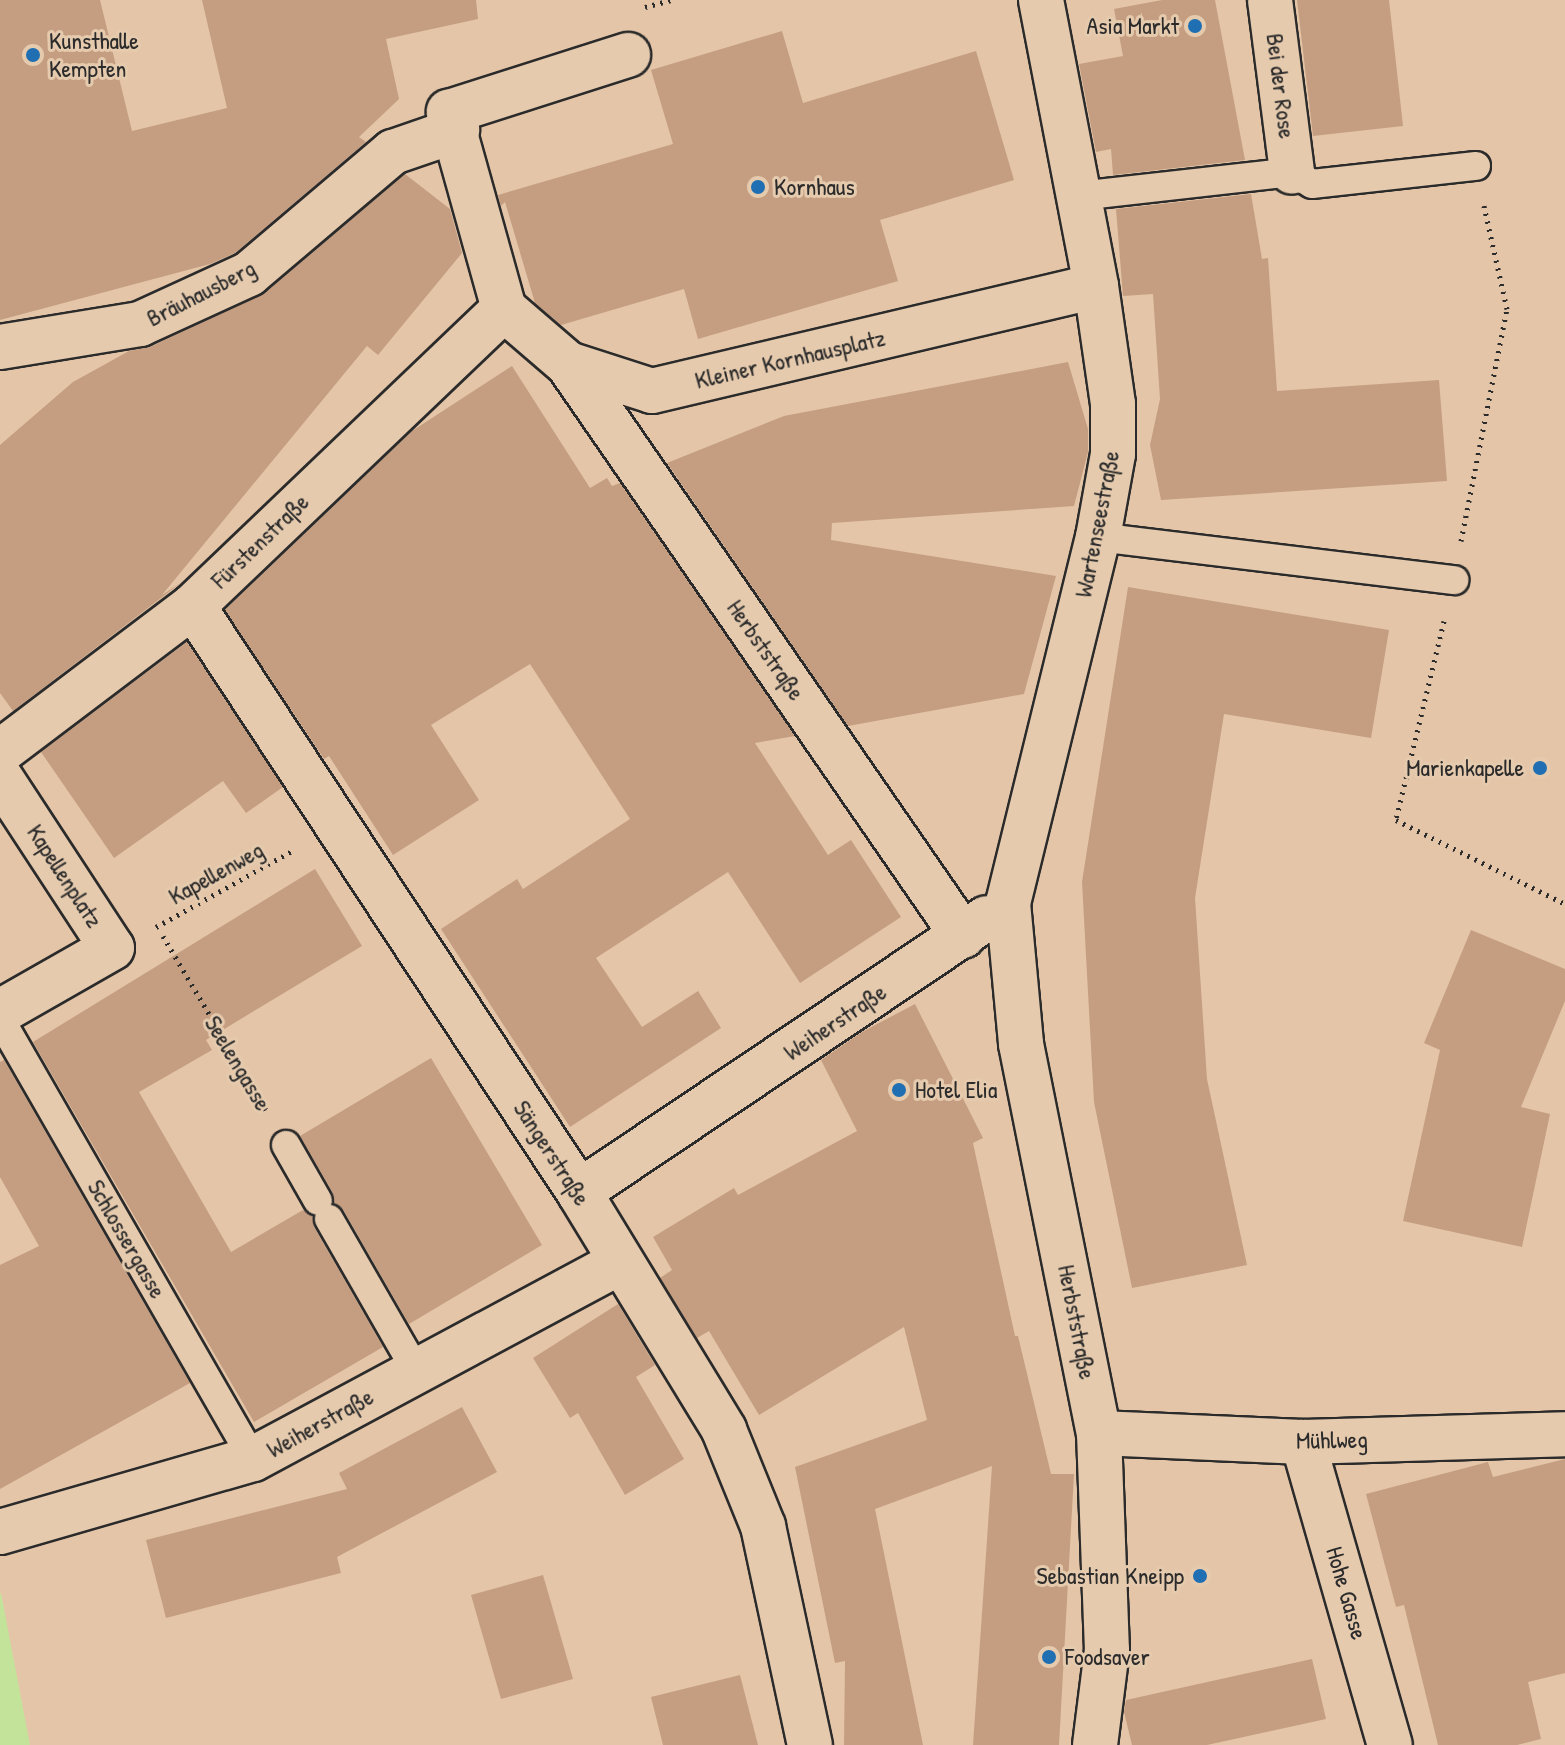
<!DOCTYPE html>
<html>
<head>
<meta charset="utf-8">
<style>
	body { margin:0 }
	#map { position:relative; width:1565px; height:1745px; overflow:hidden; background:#e4c5a7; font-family:"Patrick Hand",sans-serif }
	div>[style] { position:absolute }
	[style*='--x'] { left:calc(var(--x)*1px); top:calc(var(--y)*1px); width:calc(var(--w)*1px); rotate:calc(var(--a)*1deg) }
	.green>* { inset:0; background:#c3e39b }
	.building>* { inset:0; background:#c59e81 }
	.path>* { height:5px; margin-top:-2.5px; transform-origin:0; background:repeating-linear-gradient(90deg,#2b2b2b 0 2px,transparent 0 8px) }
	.roads { filter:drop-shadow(2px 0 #2b2b2b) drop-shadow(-2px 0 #2b2b2b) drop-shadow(0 2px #2b2b2b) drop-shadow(0 -2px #2b2b2b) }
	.service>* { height:28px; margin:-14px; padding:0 14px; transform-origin:14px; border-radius:14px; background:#e5caad }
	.minor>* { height:44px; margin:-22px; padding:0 22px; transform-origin:22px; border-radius:22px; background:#e5caad }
	.dots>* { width:22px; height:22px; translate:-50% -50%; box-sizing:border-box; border:4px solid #e5caad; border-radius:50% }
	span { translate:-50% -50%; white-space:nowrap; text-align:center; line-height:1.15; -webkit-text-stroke:6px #e5caad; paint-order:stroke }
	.poi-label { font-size:24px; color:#2b2b2b }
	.right { translate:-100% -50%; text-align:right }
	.left { translate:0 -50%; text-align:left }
	.street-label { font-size:24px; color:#2b2b2b }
</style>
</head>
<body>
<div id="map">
	<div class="green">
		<div style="clip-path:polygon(0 1594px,1px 1593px,30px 1745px,0 1745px)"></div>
	</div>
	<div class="building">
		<div style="clip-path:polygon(0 0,100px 0,132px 131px,227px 108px,202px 0,476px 0,478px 19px,386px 39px,399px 99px,359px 137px,366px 142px,235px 253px,210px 264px,0 320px)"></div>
		<div style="clip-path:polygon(1162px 0,1215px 0,1245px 160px,1113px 175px,1111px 149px,1096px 152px,1079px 64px,1123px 56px,1114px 9px)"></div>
		<div style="clip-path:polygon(1297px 0,1389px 0,1403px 126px,1313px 136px)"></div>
		<div style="clip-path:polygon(782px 31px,803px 103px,976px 51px,1014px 180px,880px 220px,898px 281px,698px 339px,684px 289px,561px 325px,535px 303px,505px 202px,501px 206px,498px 195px,673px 144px,651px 70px)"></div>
		<div style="clip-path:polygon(405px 174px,450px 209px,462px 253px,378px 355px,367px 346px,162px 595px,182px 582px,13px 711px,0 693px,0 445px,73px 382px,129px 351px,150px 347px,265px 293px)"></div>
		<div style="clip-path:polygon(1251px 194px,1262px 259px,1268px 258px,1277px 391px,1439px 380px,1447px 481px,1161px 500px,1150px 445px,1160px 399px,1153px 294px,1123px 296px,1116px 209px)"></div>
		<div style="clip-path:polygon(1068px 362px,1088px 429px,1088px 452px,1074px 506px,832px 523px,831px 540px,1056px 576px,1024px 694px,848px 726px,667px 463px,784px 416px)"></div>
		<div style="clip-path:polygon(512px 366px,590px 488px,607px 478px,612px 486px,620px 483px,795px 736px,755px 743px,828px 855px,851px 840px,901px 917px,800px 983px,728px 872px,596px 958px,642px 1027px,698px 991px,721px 1028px,570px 1127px,441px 929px,517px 879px,523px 889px,630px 819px,530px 664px,431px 725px,479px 800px,393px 855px,329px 756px,324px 759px,225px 610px,412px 431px)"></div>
		<div style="clip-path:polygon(1128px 587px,1389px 630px,1371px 738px,1224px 714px,1195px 898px,1207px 1079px,1247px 1265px,1132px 1288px,1094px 1102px,1082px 882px)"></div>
		<div style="clip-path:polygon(187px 642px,283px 787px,246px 813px,223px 781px,114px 858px,41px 752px)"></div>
		<div style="clip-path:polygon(315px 869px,362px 946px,206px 1040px,212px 1050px,139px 1092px,231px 1252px,303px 1210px,313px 1217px,314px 1227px,383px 1347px,254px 1422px,33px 1042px)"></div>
		<div style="clip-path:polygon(1471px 930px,1565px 969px,1565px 1001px,1521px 1107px,1550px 1114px,1522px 1247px,1403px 1221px,1440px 1050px,1424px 1043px)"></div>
		<div style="clip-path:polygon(915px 1004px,983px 1138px,973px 1143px,1015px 1336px,1018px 1336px,1051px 1474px,1074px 1474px,1059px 1745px,973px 1745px,992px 1466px,875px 1509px,923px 1745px,844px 1745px,845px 1661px,835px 1663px,795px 1467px,927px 1420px,904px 1327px,759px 1415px,709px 1331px,697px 1338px,660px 1278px,672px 1270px,653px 1237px,734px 1188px,738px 1195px,857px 1131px,821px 1060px,862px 1032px)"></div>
		<div style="clip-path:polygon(431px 1058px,542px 1245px,409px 1324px,344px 1211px,334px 1203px,333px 1193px,300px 1136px)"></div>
		<div style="clip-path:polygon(4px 1060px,190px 1383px,0 1489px,0 1265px,39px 1246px,0 1177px,0 1062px)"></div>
		<div style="clip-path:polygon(618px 1304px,655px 1365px,636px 1377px,684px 1459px,625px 1495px,578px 1413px,570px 1418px,533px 1358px)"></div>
		<div style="clip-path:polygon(462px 1407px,497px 1472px,337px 1557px,341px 1573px,166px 1618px,146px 1540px,347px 1489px,339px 1473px)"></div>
		<div style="clip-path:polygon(1565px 1459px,1565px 1673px,1528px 1682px,1541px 1739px,1517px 1745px,1438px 1745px,1404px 1605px,1396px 1607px,1366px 1494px,1488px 1462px,1493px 1477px)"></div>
		<div style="clip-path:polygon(543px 1575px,573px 1679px,501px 1699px,471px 1595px)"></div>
		<div style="clip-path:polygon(1312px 1659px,1326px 1719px,1207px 1745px,1132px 1745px,1124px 1712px,1126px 1700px)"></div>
		<div style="clip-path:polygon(740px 1675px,758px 1745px,663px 1745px,651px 1697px)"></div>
	</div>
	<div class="path">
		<div style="--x:645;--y:7;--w:27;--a:-15"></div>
		<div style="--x:1461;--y:541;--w:237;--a:-78.8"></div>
		<div style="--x:1507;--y:309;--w:106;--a:-102.6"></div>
		<div style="--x:1444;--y:621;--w:205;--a:103.6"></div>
		<div style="--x:1396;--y:820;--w:189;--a:26.4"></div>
		<div style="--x:156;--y:927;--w:158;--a:-29.2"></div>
		<div style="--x:163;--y:936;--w:202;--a:59.4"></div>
	</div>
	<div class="roads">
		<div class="service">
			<div style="--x:1079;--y:196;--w:214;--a:-6.4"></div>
			<div style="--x:1292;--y:172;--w:23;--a:31"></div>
			<div style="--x:1312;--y:184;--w:165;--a:-6.3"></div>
			<div style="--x:1098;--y:537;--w:359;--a:6.9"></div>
			<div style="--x:0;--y:1019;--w:508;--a:60.1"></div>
			<div style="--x:286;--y:1145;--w:64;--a:60.3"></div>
			<div style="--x:329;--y:1219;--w:174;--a:60.1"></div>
		</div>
		<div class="minor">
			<div style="--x:1041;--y:0;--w:291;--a:79.1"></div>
			<div style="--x:1096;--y:286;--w:119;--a:81.8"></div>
			<div style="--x:1113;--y:404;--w:50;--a:90"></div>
			<div style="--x:1113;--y:454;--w:84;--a:100.2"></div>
			<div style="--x:1098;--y:537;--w:377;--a:103.8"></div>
			<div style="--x:1008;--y:903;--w:142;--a:84.7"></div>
			<div style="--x:1021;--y:1044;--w:397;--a:78.7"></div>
			<div style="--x:1099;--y:1433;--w:217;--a:87.9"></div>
			<div style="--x:1107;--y:1650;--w:96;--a:97.2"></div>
			<div style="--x:1270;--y:0;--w:173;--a:82.7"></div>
			<div style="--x:504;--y:309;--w:84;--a:40.7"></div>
			<div style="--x:568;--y:364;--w:88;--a:17.8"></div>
			<div style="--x:652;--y:391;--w:456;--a:-13.3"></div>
			<div style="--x:504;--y:309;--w:205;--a:-105.6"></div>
			<div style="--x:449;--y:112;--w:188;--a:-17.7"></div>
			<div style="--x:0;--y:347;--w:142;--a:-9.3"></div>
			<div style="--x:140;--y:324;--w:120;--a:-24.6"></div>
			<div style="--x:249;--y:274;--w:189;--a:-40.3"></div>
			<div style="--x:393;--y:152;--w:68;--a:-19"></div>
			<div style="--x:568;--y:364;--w:695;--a:55.37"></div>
			<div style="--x:193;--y:606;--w:702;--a:56.63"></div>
			<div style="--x:579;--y:1192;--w:279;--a:58.6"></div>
			<div style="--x:724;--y:1430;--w:104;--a:67.9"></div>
			<div style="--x:763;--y:1526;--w:224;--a:77.9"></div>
			<div style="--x:0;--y:752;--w:242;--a:-37.1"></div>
			<div style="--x:193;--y:606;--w:430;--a:-43.7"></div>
			<div style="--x:0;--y:777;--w:204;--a:56.8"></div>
			<div style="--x:112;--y:948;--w:129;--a:150.3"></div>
			<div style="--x:579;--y:1192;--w:491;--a:-33.9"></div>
			<div style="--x:1099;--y:1433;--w:204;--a:2.5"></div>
			<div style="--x:1303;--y:1442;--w:262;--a:-1.7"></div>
			<div style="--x:1303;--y:1442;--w:315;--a:74"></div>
			<div style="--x:0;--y:1532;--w:263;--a:-16.1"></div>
			<div style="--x:253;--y:1459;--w:415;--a:-28.2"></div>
		</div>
	</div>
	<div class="dots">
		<div style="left:1195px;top:26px;background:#1f6fb2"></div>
		<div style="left:33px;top:55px;background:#1f6fb2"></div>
		<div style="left:758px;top:187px;background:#1f6fb2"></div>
		<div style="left:1540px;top:768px;background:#1f6fb2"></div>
		<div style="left:899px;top:1090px;background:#1f6fb2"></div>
		<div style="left:1200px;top:1576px;background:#1f6fb2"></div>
		<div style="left:1049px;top:1657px;background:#1f6fb2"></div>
	</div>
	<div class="poi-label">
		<span class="right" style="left:1179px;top:26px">Asia Markt</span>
		<span class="left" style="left:49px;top:55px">Kunsthalle<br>Kempten</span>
		<span class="left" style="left:774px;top:187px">Kornhaus</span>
		<span class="right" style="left:1524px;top:768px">Marienkapelle</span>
		<span class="left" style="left:915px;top:1090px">Hotel Elia</span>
		<span class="right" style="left:1184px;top:1576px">Sebastian Kneipp</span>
		<span class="left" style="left:1065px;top:1657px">Foodsaver</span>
	</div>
	<div class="street-label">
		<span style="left:1281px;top:86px;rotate:83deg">Bei der Rose</span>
		<span style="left:201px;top:293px;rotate:-27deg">Bräuhausberg</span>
		<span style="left:790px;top:359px;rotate:-13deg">Kleiner Kornhausplatz</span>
		<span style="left:1097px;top:524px;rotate:-79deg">Wartenseestraße</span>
		<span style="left:260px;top:541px;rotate:-44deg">Fürstenstraße</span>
		<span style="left:766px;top:650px;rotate:55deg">Herbststraße</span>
		<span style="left:216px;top:873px;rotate:-29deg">Kapellenweg</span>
		<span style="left:65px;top:876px;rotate:57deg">Kapellenplatz</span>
		<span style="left:835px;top:1022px;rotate:-34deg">Weiherstraße</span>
		<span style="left:238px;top:1063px;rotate:59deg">Seelengasse</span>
		<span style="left:552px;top:1153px;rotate:57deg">Sängerstraße</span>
		<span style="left:127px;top:1239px;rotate:60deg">Schlossergasse</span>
		<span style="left:1077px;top:1322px;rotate:79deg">Herbststraße</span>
		<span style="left:320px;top:1423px;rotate:-29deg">Weiherstraße</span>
		<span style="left:1332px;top:1440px;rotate:-1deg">Mühlweg</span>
		<span style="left:1347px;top:1593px;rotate:74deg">Hohe Gasse</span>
	</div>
</div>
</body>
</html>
